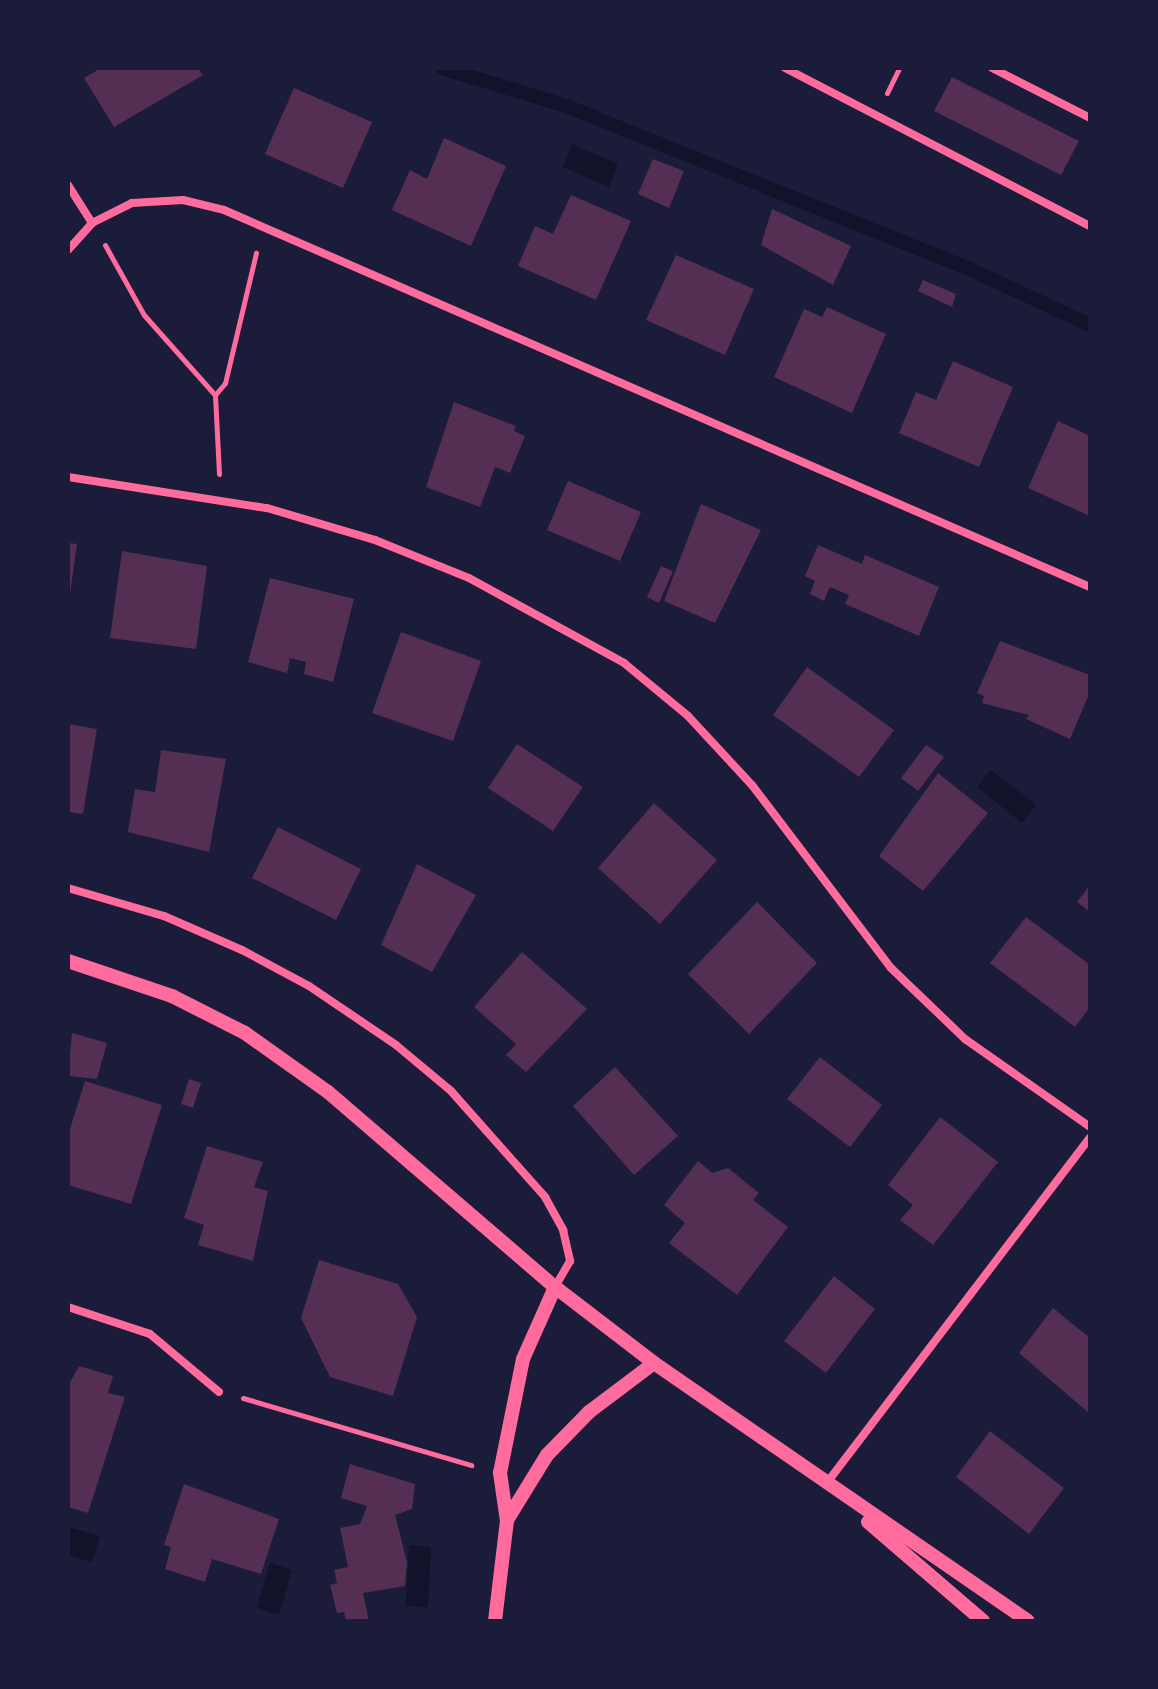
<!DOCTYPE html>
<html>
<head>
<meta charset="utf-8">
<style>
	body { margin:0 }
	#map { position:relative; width:1158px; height:1689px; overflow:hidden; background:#1b1b3a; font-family:"Source Sans 3",sans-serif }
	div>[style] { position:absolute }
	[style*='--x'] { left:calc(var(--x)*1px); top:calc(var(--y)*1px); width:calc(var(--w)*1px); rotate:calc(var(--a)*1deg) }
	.water>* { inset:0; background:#12122b }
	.stream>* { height:14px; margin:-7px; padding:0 7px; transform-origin:7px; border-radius:7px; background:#12122b }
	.building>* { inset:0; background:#542f53 }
	.path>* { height:5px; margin:-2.5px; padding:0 2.5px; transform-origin:2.5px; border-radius:2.5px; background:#ff6b9d }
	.minor>* { height:8px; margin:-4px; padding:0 4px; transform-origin:4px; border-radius:4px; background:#ff6b9d }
	.tertiary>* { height:14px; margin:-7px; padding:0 7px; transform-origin:7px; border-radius:7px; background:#ff6b9d }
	span { translate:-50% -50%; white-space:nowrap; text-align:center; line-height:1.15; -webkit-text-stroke:8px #1b1b3a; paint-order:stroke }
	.frame { position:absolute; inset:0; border:70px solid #1b1b3a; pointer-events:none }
</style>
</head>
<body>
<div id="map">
	<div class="water">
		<div style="clip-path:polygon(572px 144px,618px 164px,609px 187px,563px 167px)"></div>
		<div style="clip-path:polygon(991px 770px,1036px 805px,1022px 823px,977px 787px)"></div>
		<div style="clip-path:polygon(68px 1527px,100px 1536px,92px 1562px,68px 1555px)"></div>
		<div style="clip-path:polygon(409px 1545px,431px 1547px,428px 1607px,406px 1606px)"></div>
		<div style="clip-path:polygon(270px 1563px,292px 1570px,279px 1615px,257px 1608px)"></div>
	</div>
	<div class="stream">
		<div style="--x:442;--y:68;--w:130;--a:17"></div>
		<div style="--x:566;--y:106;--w:440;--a:22"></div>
		<div style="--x:974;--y:271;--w:128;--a:25"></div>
	</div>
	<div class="building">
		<div style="clip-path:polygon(101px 68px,198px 68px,203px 75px,114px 127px,84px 78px)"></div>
		<div style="clip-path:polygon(952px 77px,1079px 141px,1061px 175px,934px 111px)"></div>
		<div style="clip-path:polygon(294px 88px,372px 122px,343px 188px,265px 154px)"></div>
		<div style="clip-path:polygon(444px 138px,506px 166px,471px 246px,392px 210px,410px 170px,427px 179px)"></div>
		<div style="clip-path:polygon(653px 159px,684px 171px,669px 208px,638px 194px)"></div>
		<div style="clip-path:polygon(571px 195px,631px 221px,596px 300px,518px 266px,535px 226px,553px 234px)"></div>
		<div style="clip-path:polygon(772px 209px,851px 246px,833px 285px,761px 245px)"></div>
		<div style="clip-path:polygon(676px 255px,754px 289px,725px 355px,646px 320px)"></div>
		<div style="clip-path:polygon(923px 280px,956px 294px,952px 307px,918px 291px)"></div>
		<div style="clip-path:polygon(827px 307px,886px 334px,852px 413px,774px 377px,804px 309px,822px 317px)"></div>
		<div style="clip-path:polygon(953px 361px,1013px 387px,979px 467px,899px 433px,916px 392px,936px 400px)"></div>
		<div style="clip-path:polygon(454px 402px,516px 426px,514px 431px,525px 436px,510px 473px,495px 467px,480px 507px,426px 487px)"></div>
		<div style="clip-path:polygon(1058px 421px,1090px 436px,1090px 516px,1028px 488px)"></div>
		<div style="clip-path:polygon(568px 481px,641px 512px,620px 561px,547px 530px)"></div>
		<div style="clip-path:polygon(701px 504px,761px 530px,715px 623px,664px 601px)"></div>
		<div style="clip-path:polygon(68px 543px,77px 544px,70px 594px,68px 594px)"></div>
		<div style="clip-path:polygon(818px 545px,862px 564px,865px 555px,939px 587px,919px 636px,845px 604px,849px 595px,830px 587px,824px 601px,810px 594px,815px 581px,805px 576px)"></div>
		<div style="clip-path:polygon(122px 551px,207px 566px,196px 649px,110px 638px)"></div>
		<div style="clip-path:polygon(661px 566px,673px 571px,659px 603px,647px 597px)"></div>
		<div style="clip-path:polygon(270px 578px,354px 599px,333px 682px,304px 674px,306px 662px,290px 658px,287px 673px,248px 662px)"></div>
		<div style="clip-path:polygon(401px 632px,481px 661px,453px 741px,372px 713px)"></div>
		<div style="clip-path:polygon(1000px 641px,1090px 675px,1090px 692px,1070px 739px,1026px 719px,1029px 715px,982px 703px,984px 696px,977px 693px)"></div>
		<div style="clip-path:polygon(807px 667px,894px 730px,859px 777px,773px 715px)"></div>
		<div style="clip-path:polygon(68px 724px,97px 729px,83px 814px,68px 812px)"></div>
		<div style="clip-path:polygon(517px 744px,583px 787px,553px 831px,488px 788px)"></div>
		<div style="clip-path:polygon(926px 745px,944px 757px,918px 791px,901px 778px)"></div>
		<div style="clip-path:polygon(161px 750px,226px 759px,209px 852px,128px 832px,135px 789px,155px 792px)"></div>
		<div style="clip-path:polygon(938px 773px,988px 813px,923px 891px,879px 856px)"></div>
		<div style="clip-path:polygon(654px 803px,717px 860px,660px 924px,598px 868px)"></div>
		<div style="clip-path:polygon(278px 827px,361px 869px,336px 920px,252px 878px)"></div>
		<div style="clip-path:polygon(417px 864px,476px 895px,432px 972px,381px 945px)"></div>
		<div style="clip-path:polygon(1090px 885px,1090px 912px,1077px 902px)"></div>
		<div style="clip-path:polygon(757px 902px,817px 963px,749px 1034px,688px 974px)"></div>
		<div style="clip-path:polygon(1026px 917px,1090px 965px,1090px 1007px,1075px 1027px,990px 963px)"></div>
		<div style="clip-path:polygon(522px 952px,587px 1009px,526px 1072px,506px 1055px,516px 1044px,474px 1007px)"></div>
		<div style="clip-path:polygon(72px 1033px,107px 1043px,97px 1079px,68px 1076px)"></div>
		<div style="clip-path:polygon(820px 1057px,882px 1105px,850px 1147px,787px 1099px)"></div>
		<div style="clip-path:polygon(615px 1067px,678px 1136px,634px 1175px,573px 1106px)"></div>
		<div style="clip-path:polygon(189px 1079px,201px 1083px,193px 1108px,181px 1104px)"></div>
		<div style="clip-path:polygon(85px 1081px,162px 1105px,131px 1204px,68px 1185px,68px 1135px)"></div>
		<div style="clip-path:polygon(940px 1117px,998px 1162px,933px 1245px,900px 1220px,913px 1205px,888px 1185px)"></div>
		<div style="clip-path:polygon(207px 1146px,263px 1162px,254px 1187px,268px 1191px,253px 1261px,198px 1245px,204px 1225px,184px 1218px)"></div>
		<div style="clip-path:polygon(698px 1161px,712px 1173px,728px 1168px,759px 1193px,753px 1200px,788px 1227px,737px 1295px,669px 1243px,685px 1223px,664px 1205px)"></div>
		<div style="clip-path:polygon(319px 1260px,398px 1284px,417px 1317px,393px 1396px,330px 1377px,301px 1318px)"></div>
		<div style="clip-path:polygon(834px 1276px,875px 1309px,826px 1373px,784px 1341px)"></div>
		<div style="clip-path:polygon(1053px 1308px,1090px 1338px,1090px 1414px,1019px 1353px)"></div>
		<div style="clip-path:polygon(79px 1366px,113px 1376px,108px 1393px,125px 1397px,88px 1513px,68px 1507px,68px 1386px)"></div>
		<div style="clip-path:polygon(990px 1431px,1064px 1488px,1029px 1534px,956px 1477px)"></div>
		<div style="clip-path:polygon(350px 1464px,415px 1484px,412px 1509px,395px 1515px,407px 1562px,405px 1586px,363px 1593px,369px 1621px,346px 1621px,344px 1612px,337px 1613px,330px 1585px,337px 1583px,334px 1570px,348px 1567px,340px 1528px,360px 1524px,367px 1506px,341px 1498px)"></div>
		<div style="clip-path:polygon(184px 1484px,279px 1519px,261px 1574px,212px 1559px,205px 1582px,165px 1569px,171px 1547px,164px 1545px)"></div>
	</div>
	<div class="path">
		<div style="--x:887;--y:93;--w:28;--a:-64"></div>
		<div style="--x:105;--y:245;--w:80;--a:60.9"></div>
		<div style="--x:144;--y:315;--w:107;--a:48.4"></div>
		<div style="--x:215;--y:395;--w:79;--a:87.1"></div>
		<div style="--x:215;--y:395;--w:16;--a:-50"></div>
		<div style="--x:225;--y:383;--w:134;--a:-76.6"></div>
		<div style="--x:243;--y:1398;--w:238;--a:16.4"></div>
	</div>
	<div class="minor">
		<div style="--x:785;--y:68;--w:343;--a:27.4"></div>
		<div style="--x:992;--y:68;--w:110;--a:27"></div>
		<div style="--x:68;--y:185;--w:45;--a:57.7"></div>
		<div style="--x:68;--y:250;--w:36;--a:-48"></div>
		<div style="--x:92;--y:223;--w:45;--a:-26.6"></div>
		<div style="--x:132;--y:203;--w:51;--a:-3.4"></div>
		<div style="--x:183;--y:200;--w:42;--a:13.7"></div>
		<div style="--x:224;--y:210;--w:945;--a:23.53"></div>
		<div style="--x:68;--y:477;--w:201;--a:8.9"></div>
		<div style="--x:267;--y:508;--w:113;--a:16.5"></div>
		<div style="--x:375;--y:540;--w:101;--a:22"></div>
		<div style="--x:469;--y:578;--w:177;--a:28.7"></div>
		<div style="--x:624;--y:663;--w:83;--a:39.6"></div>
		<div style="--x:688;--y:716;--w:94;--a:47.2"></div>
		<div style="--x:752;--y:785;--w:230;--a:52.8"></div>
		<div style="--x:891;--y:968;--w:103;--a:43.8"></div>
		<div style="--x:965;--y:1039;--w:153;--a:35.1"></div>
		<div style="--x:68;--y:888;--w:100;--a:16.3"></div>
		<div style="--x:164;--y:916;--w:85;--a:23.6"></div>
		<div style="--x:242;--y:950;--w:76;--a:28.2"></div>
		<div style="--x:309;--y:986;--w:105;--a:34.1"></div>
		<div style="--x:396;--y:1045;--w:72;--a:39.9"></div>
		<div style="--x:451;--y:1091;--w:142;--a:48.4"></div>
		<div style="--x:545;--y:1197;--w:38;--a:61"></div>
		<div style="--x:563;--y:1230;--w:32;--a:77"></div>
		<div style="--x:570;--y:1261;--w:30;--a:120"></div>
		<div style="--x:68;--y:1307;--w:86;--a:18.2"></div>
		<div style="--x:150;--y:1334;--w:90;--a:40"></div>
		<div style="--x:826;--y:1484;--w:435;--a:-52.7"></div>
	</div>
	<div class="tertiary">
		<div style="--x:68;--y:961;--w:110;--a:18.6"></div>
		<div style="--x:172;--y:996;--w:82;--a:26.9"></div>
		<div style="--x:245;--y:1033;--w:102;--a:35.4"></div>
		<div style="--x:328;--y:1092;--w:299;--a:40.7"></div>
		<div style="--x:555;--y:1287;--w:125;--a:37.5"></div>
		<div style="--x:654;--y:1363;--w:454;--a:34.6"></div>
		<div style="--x:507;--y:1520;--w:76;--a:-58.4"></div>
		<div style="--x:547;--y:1455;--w:60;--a:-45.7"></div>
		<div style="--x:589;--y:1412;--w:81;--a:-37"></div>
		<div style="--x:868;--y:1522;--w:152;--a:40.7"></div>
		<div style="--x:495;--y:1621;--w:101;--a:-83.2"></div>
		<div style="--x:507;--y:1521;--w:49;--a:-98.3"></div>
		<div style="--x:500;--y:1473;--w:116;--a:-78.6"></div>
		<div style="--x:523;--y:1359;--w:79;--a:-66"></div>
	</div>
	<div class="frame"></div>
</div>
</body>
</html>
